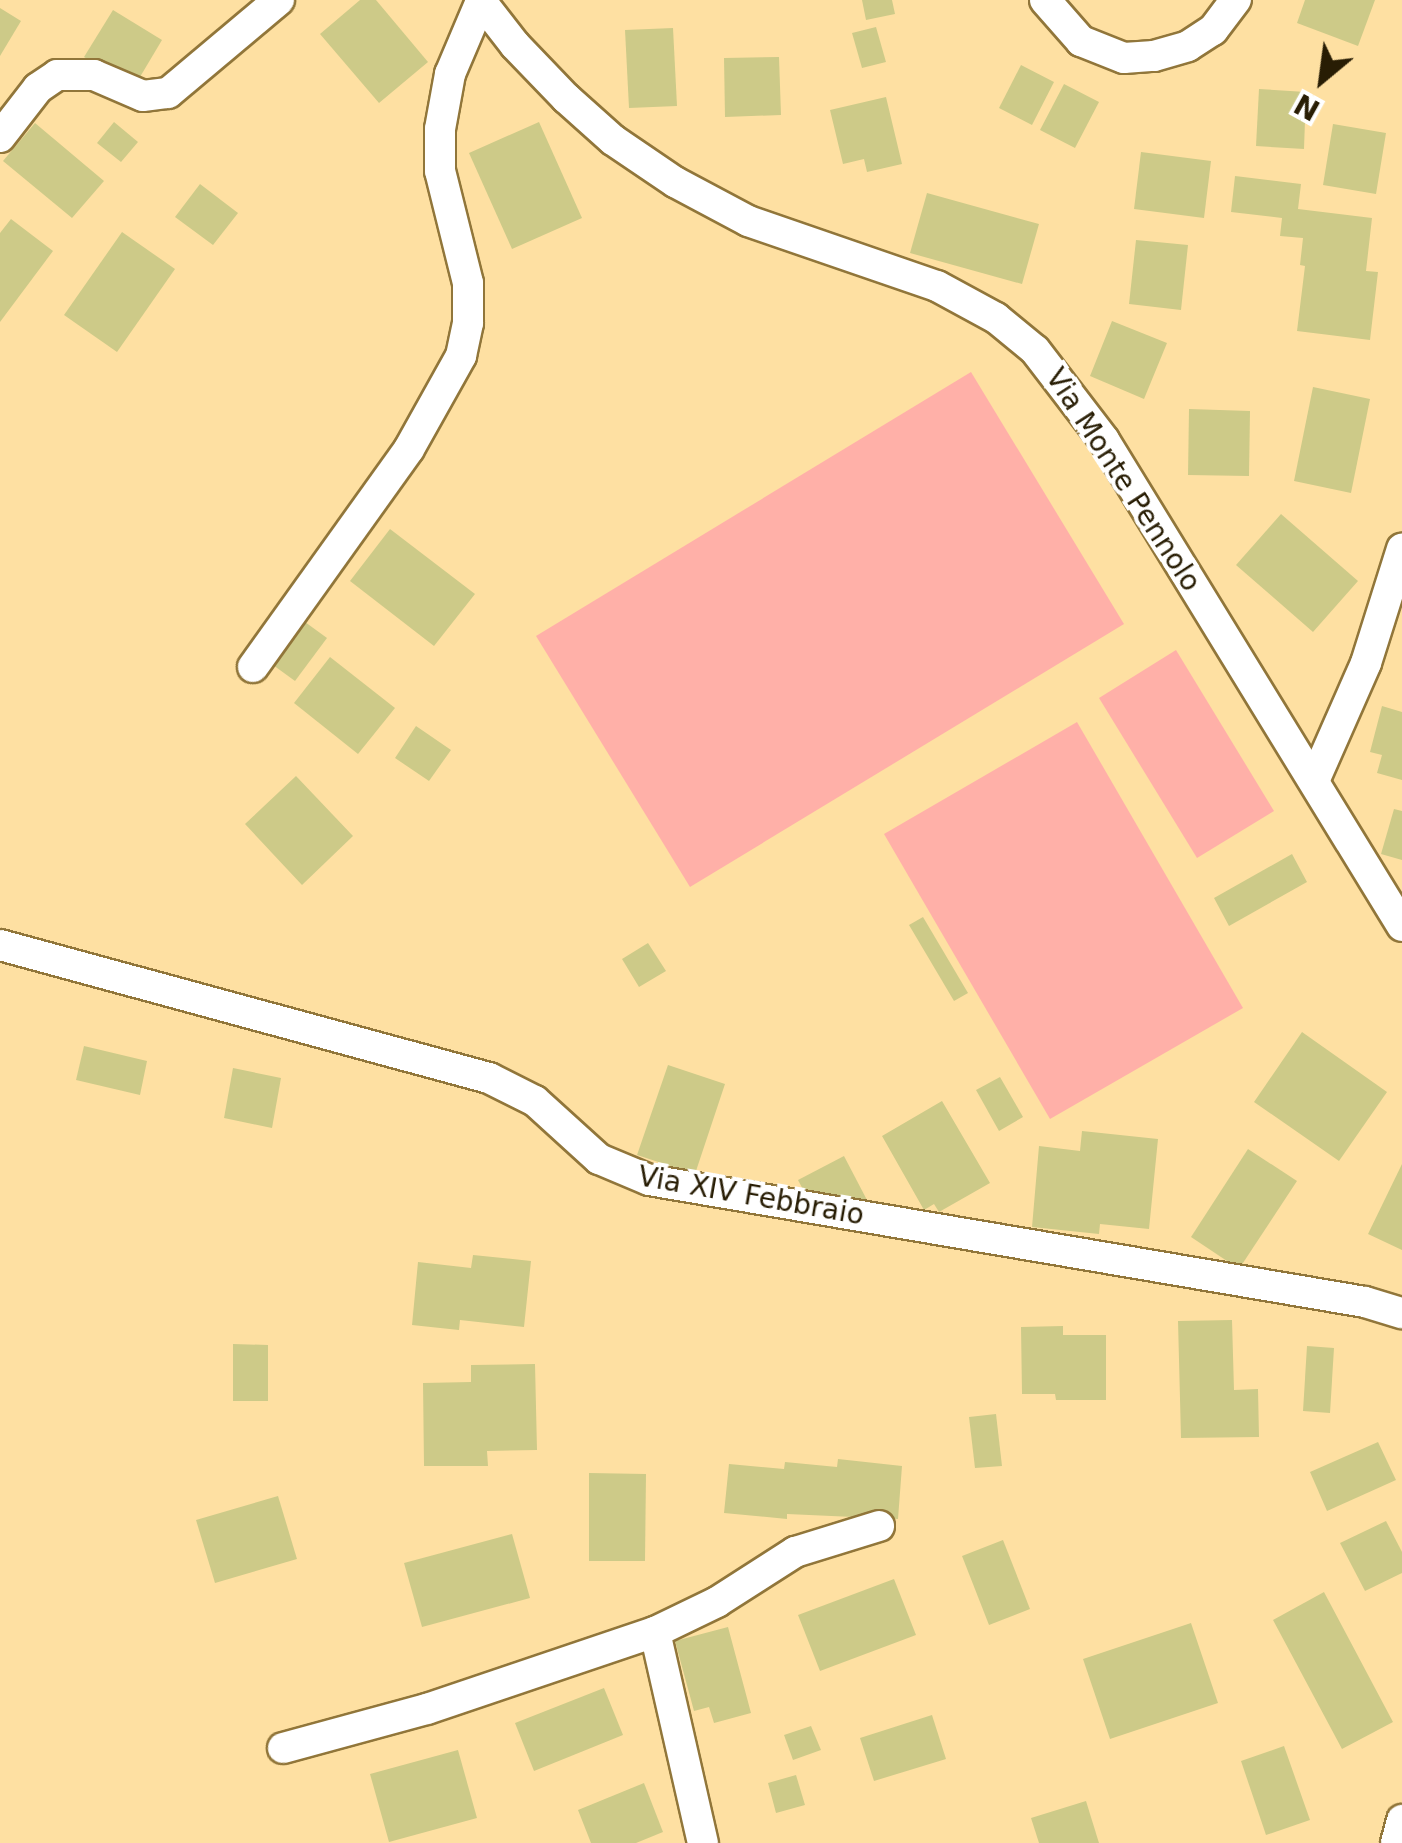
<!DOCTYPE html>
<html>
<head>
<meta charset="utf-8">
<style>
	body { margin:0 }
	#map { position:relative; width:1402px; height:1843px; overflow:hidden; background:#fee0a2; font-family:"DejaVu Sans",sans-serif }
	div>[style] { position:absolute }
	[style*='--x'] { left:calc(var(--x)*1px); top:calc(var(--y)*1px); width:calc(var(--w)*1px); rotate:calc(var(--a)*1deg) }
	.green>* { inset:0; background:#ffb0a8 }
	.building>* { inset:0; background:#cdca88 }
	.roads { filter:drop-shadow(2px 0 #91763a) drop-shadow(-2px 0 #91763a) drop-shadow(0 2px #91763a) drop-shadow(0 -2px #91763a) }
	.street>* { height:30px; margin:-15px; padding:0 15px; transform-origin:15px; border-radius:15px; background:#fff }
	span { translate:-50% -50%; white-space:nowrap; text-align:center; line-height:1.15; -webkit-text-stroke:8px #fff; paint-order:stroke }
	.street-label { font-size:28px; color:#281d04 }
	.north { position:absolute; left:1272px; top:30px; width:100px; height:100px; -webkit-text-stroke:8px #fff; paint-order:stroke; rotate:209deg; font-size:28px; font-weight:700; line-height:40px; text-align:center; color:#281d04 }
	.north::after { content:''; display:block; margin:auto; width:35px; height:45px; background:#281d04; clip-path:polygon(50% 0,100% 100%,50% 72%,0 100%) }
</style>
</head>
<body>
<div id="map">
	<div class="green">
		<div style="clip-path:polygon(971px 372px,1124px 624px,690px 887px,536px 636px)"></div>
		<div style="clip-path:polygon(1176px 650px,1274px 811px,1197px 858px,1099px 698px)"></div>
		<div style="clip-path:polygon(1077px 722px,1243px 1008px,1050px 1119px,884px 834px)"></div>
	</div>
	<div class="building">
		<div style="clip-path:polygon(360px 0,376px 0,428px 62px,379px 103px,320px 34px)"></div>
		<div style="clip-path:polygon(862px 0,892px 0,895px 14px,866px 20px)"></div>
		<div style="clip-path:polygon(1305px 0,1375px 0,1358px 46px,1297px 23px)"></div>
		<div style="clip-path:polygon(0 8px,21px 21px,0 56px)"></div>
		<div style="clip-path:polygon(113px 10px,162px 40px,134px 87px,84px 57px)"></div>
		<div style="clip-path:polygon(876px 27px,886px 62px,862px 68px,852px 33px)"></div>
		<div style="clip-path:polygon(673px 28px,677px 106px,629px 108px,625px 30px)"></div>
		<div style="clip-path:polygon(779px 57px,781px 115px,725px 117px,724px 58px)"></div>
		<div style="clip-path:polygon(1021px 65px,1054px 82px,1032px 125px,999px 108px)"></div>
		<div style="clip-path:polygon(1064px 84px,1099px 102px,1075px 148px,1040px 130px)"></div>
		<div style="clip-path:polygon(1259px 89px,1306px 92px,1304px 149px,1256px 146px)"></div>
		<div style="clip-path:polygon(886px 97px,902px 164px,867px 172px,864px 159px,843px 164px,830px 110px)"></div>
		<div style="clip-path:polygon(114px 122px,138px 142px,121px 162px,97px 143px)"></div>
		<div style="clip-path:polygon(539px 122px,582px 218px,512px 249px,469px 153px)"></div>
		<div style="clip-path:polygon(35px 123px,104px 181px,72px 218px,3px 161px)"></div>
		<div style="clip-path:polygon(1333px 124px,1386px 133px,1376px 194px,1323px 185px)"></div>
		<div style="clip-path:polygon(1141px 152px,1211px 161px,1204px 218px,1134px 209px)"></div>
		<div style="clip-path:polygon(1235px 176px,1301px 184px,1298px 209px,1372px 218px,1366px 271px,1378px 272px,1370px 340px,1297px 331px,1305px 266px,1300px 265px,1303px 238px,1280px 236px,1282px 218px,1231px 212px)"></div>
		<div style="clip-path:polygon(200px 184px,238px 213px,213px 245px,175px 217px)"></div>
		<div style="clip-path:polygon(927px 193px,1039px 224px,1022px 284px,910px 253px)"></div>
		<div style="clip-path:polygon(11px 219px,53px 251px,0 322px,0 233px)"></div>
		<div style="clip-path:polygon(122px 232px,175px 269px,117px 352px,64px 315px)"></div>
		<div style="clip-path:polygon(1136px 240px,1188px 245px,1181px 310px,1129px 304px)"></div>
		<div style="clip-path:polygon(1112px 321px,1167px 343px,1144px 399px,1090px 376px)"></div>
		<div style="clip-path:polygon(1313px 387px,1370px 399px,1351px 493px,1294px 481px)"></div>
		<div style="clip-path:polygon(1189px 409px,1250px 411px,1249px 476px,1188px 475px)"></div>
		<div style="clip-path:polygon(1281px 514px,1358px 581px,1313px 632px,1236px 565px)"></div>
		<div style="clip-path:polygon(390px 529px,475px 594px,434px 646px,350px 581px)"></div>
		<div style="clip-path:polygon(305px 622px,327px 638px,295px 681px,273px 665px)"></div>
		<div style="clip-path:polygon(330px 657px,395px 708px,358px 754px,294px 703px)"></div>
		<div style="clip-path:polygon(1382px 706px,1402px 712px,1402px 780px,1377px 773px,1382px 755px,1370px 752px)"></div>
		<div style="clip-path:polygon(416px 726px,451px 750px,429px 781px,395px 758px)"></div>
		<div style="clip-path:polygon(296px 776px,353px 836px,302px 885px,245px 824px)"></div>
		<div style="clip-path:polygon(1394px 809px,1402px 811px,1402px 860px,1381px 854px)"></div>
		<div style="clip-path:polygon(1292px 854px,1307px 882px,1229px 926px,1214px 898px)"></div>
		<div style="clip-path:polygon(923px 917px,968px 993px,954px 1001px,909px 925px)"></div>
		<div style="clip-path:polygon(648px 943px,666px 971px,639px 987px,622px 959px)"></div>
		<div style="clip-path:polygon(1302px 1032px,1387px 1092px,1339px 1161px,1254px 1102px)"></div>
		<div style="clip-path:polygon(84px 1046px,147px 1061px,140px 1095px,76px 1080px)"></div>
		<div style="clip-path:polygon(668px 1065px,725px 1084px,695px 1174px,637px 1155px)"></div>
		<div style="clip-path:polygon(233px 1068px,281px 1078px,272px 1128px,224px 1118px)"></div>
		<div style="clip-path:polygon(1000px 1077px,1023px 1117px,999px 1131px,976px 1090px)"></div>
		<div style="clip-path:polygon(942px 1101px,990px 1183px,939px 1212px,934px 1204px,924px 1210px,882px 1136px)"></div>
		<div style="clip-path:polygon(1082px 1131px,1158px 1139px,1149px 1229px,1100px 1224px,1099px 1234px,1032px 1227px,1039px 1146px,1080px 1151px)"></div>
		<div style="clip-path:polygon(1248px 1149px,1297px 1181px,1239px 1269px,1191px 1237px)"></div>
		<div style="clip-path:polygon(844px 1156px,868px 1202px,809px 1201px,798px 1180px)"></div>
		<div style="clip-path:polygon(1402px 1164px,1402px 1250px,1368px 1234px)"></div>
		<div style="clip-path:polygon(473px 1255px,531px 1261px,524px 1327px,460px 1320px,459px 1330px,412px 1325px,418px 1262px,471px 1268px)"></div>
		<div style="clip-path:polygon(1232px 1320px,1234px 1390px,1258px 1389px,1259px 1437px,1181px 1438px,1178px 1321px)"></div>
		<div style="clip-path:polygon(1063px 1326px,1063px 1335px,1106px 1335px,1106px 1400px,1056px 1400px,1055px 1394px,1022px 1394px,1021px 1327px)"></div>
		<div style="clip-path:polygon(233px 1344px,268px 1345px,268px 1401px,233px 1401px)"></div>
		<div style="clip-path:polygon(1307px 1346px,1334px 1348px,1330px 1413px,1303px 1411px)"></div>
		<div style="clip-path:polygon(535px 1364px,537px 1450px,487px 1451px,488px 1466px,424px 1466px,423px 1383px,471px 1382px,471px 1365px)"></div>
		<div style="clip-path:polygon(996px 1414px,1002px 1466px,975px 1468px,969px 1417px)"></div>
		<div style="clip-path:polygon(1378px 1442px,1396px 1480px,1327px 1511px,1310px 1472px)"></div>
		<div style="clip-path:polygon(838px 1459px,902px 1466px,898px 1519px,787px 1514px,787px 1519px,724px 1513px,729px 1464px,784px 1469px,785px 1462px,837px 1467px)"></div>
		<div style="clip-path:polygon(589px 1473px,646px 1474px,645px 1561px,589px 1561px)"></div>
		<div style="clip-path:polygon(278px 1496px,297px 1559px,215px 1583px,196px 1520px)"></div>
		<div style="clip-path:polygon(1386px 1521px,1402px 1552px,1402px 1573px,1365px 1591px,1340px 1543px)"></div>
		<div style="clip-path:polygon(512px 1534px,530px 1598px,422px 1627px,404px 1563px)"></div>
		<div style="clip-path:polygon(1003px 1540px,1030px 1609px,989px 1625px,962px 1556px)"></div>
		<div style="clip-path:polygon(894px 1579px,916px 1635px,820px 1671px,798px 1615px)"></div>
		<div style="clip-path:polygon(1324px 1592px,1393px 1722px,1342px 1749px,1273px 1620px)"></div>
		<div style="clip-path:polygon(1191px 1623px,1218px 1703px,1110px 1739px,1083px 1659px)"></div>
		<div style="clip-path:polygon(728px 1627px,751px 1713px,714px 1723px,709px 1707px,694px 1711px,675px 1641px)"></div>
		<div style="clip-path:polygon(604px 1688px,623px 1735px,534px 1771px,515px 1723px)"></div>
		<div style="clip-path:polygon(932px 1715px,946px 1759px,874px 1781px,860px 1738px)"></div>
		<div style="clip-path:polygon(811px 1726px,821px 1750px,793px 1760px,784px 1735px)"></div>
		<div style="clip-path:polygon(1284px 1746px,1310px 1820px,1266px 1835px,1241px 1761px)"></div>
		<div style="clip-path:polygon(458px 1750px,477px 1818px,389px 1842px,370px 1774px)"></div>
		<div style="clip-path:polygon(796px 1775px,805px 1805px,776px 1813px,768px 1783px)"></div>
		<div style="clip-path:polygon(644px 1783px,663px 1832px,636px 1843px,591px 1843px,578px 1810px)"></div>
		<div style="clip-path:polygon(1086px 1801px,1099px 1843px,1039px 1843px,1031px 1818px)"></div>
	</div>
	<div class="roads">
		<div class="street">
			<div style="--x:480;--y:0;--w:57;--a:52.1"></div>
			<div style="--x:515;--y:45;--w:74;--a:46.1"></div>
			<div style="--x:566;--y:98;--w:63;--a:41.8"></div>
			<div style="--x:613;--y:140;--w:75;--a:34.1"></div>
			<div style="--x:675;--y:182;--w:83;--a:28.1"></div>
			<div style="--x:748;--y:221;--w:200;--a:19"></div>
			<div style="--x:937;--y:286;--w:67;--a:28.5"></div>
			<div style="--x:996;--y:318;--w:50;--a:39.4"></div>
			<div style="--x:1035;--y:350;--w:113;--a:52.5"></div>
			<div style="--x:1104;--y:440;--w:570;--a:58.48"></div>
			<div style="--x:1045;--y:0;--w:55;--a:48.7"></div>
			<div style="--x:1081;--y:41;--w:46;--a:21.6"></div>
			<div style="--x:1124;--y:58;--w:30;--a:-4"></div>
			<div style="--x:1154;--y:56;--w:35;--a:-16"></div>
			<div style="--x:1188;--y:46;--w:30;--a:-33"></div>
			<div style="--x:1213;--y:30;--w:38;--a:-53"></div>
			<div style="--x:0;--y:137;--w:62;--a:-52.2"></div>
			<div style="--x:38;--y:88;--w:23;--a:-34"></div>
			<div style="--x:57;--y:75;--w:37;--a:0"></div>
			<div style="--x:94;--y:75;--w:53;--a:23.2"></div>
			<div style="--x:143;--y:96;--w:25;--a:-7"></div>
			<div style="--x:168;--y:93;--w:145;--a:-40"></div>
			<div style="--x:253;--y:667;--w:268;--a:-54.4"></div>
			<div style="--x:409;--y:449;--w:107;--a:-60.8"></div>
			<div style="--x:461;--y:356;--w:34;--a:-78"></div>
			<div style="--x:468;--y:323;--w:40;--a:-90"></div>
			<div style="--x:468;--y:283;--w:115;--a:-104"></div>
			<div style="--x:440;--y:171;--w:42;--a:-90"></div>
			<div style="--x:440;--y:129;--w:56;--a:-79.7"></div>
			<div style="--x:450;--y:74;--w:79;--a:-67"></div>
			<div style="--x:1314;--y:781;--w:129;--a:-66.2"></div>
			<div style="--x:1366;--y:663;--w:120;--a:-72.5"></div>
			<div style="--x:0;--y:945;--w:507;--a:15.22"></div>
			<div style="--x:489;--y:1078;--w:51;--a:26.6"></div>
			<div style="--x:535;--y:1101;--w:86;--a:42.2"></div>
			<div style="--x:599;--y:1159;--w:54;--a:22.8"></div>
			<div style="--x:649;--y:1180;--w:726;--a:9.67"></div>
			<div style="--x:1365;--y:1302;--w:39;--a:17"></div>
			<div style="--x:655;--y:1632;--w:69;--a:-25.8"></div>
			<div style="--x:717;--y:1602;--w:93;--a:-32.7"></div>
			<div style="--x:795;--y:1552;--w:88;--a:-17.2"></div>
			<div style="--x:283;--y:1748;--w:149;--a:-15.2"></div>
			<div style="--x:427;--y:1709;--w:241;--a:-18.7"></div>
			<div style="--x:655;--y:1632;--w:216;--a:77.2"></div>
			<div style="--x:1396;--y:1843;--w:24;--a:-75"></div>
		</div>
	</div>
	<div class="street-label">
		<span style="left:1123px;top:480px;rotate:57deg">Via Monte Pennolo</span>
		<span style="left:751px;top:1196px;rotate:10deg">Via XIV Febbraio</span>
	</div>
	<div class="north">N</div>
</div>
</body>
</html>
